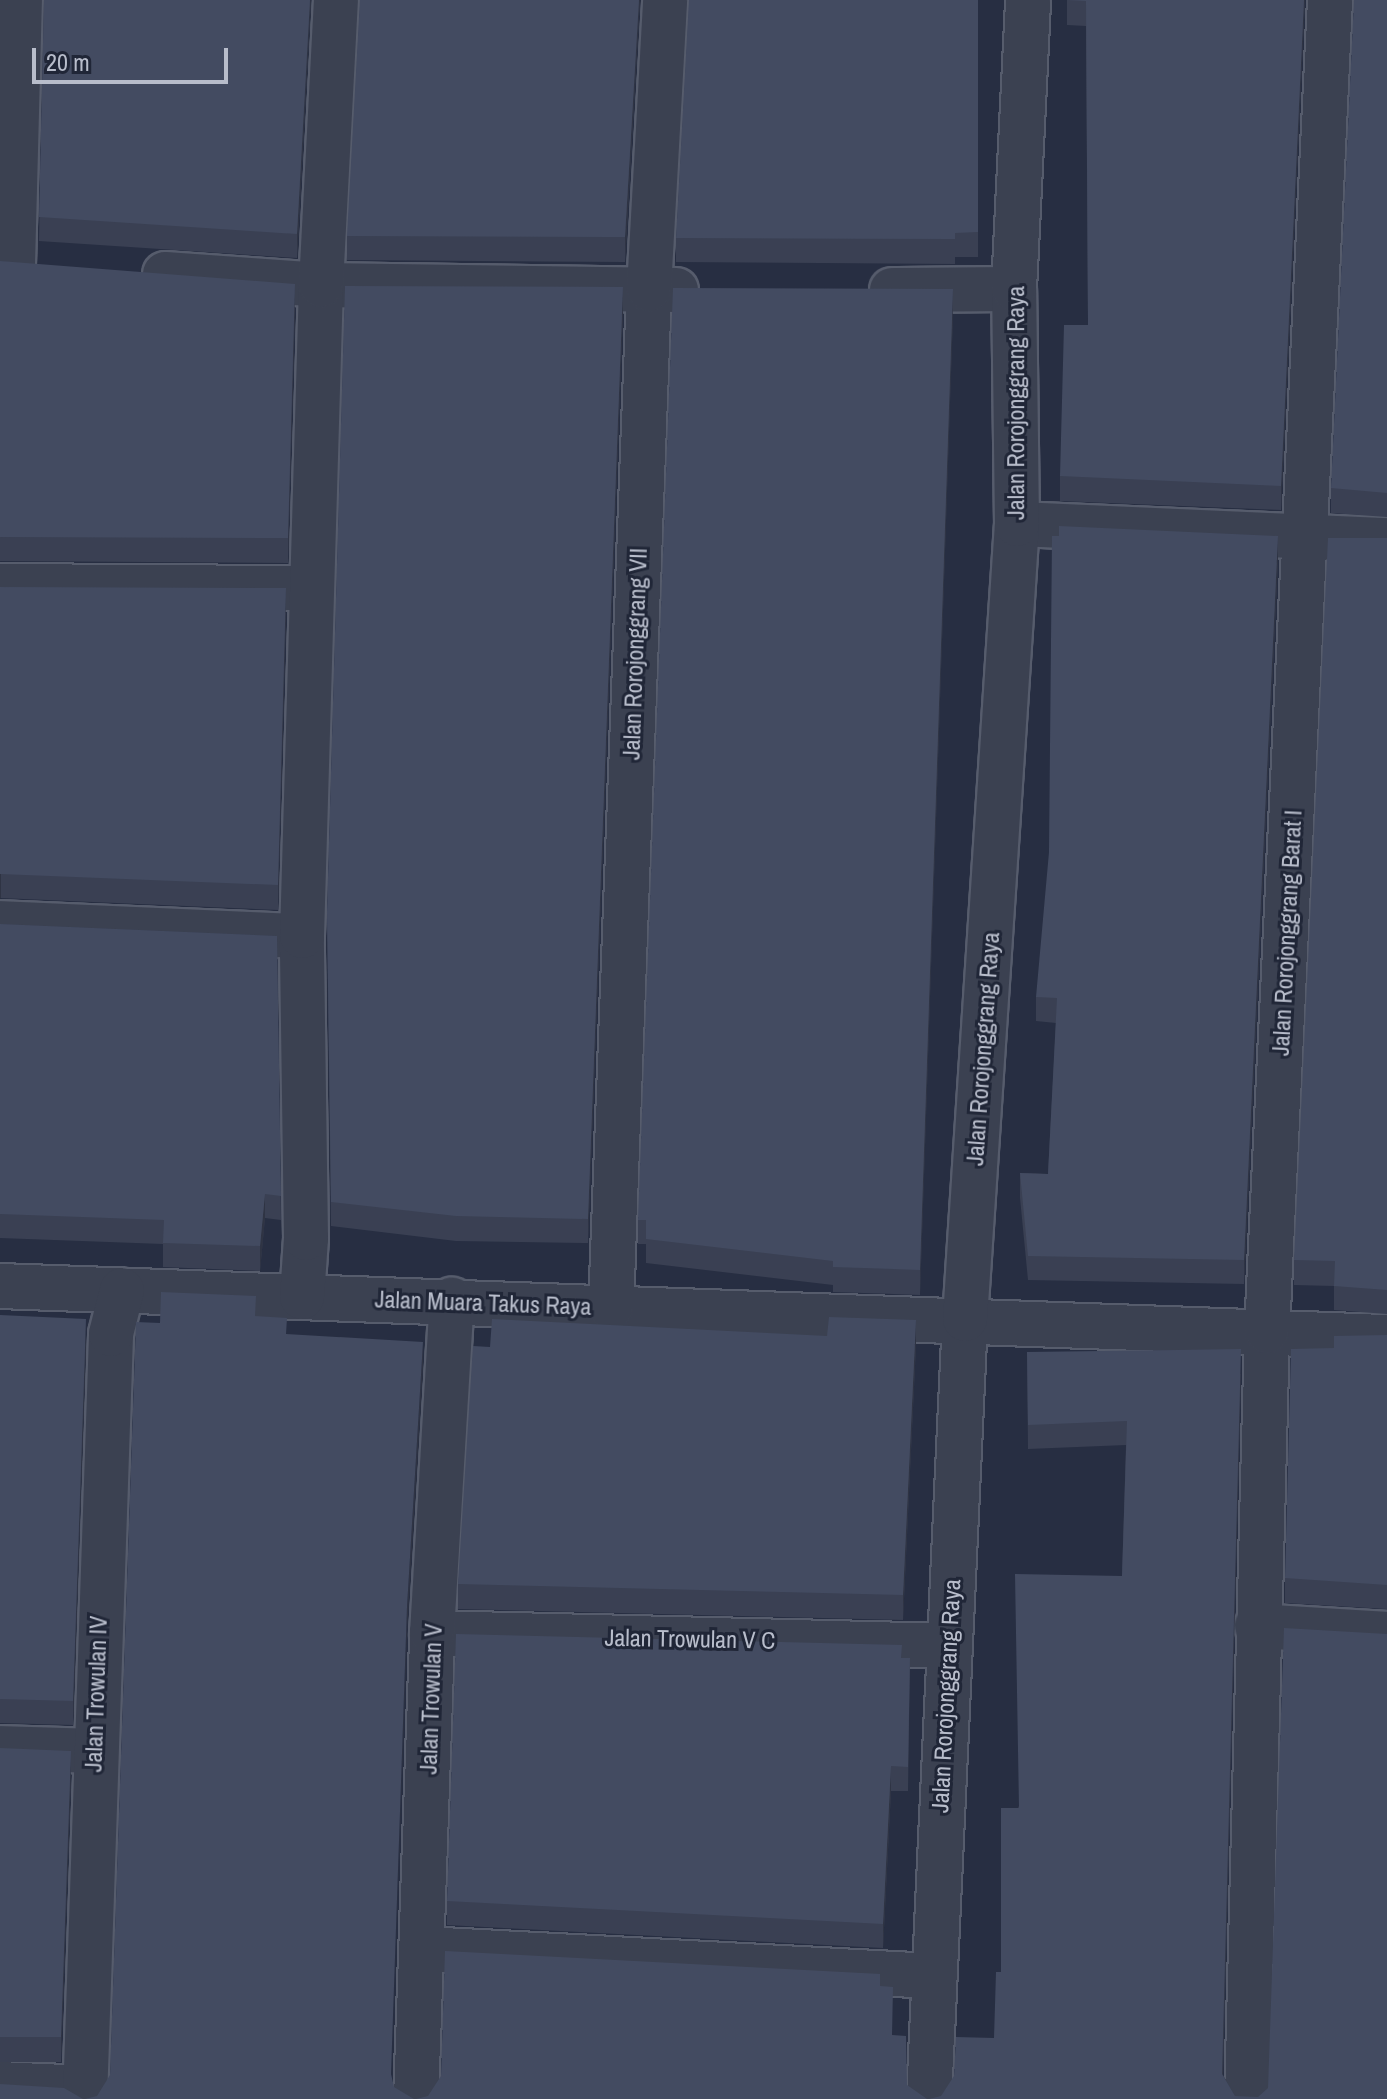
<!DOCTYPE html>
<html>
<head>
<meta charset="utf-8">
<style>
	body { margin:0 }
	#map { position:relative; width:1387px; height:2099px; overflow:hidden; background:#272e42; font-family:"Archivo Narrow",sans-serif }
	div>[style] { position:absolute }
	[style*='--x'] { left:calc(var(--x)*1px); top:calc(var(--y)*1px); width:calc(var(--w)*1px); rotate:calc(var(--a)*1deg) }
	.roads { filter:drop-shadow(2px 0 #565c6c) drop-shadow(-2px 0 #565c6c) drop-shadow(0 2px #565c6c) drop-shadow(0 -2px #565c6c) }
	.street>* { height:44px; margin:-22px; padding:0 22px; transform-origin:22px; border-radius:22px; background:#3b4151 }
	.wall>* { inset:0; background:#3a4053 }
	.shaded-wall>* { inset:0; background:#2f3444 }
	.building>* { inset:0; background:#434b61 }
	span { translate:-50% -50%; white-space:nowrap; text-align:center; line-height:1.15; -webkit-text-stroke:6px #202637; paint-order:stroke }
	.street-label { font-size:24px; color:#b8bdcb }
	.scale { position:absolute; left:32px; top:48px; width:196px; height:36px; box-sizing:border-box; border:4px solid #b8bdcb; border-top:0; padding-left:10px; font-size:24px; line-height:28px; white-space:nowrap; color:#b8bdcb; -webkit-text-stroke:6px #202637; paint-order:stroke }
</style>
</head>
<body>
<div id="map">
	<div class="roads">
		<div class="street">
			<div style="--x:13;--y:265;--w:265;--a:-88.5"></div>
			<div style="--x:165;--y:274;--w:156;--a:4"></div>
			<div style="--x:321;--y:285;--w:355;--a:0.8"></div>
			<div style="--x:892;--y:290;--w:122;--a:-0.5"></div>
			<div style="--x:1017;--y:524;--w:370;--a:2.5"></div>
			<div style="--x:0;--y:586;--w:311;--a:0.4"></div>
			<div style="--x:0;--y:923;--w:302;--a:2.5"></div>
			<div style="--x:0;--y:1286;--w:1388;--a:2.11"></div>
			<div style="--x:302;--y:1297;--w:59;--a:-86.1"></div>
			<div style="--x:306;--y:1238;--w:302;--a:-90.8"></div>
			<div style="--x:302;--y:936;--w:651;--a:-88.33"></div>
			<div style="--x:321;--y:285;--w:285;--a:-87"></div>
			<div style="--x:611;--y:1308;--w:1020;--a:-87.86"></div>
			<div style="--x:649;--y:289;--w:289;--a:-86.8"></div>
			<div style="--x:1257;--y:1626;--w:130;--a:3.5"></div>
			<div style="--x:432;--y:1633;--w:516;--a:1.44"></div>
			<div style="--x:0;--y:1748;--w:93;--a:1.8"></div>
			<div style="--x:424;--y:1949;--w:510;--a:3.04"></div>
			<div style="--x:0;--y:2084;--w:85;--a:2.7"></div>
			<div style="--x:85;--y:2099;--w:765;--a:-88.05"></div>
			<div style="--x:111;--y:1334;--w:45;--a:-76"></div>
			<div style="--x:416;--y:2099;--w:466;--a:-88"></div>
			<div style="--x:432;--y:1633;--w:334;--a:-86.6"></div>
			<div style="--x:929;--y:2099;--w:781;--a:-87.36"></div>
			<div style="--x:965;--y:1319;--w:797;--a:-86.26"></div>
			<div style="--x:1017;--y:524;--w:235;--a:-90.7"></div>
			<div style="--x:1014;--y:289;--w:289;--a:-87.2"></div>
			<div style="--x:1247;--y:2099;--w:768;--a:-88.51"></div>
			<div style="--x:1267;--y:1331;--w:1332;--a:-87.29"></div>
		</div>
	</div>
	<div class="wall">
		<div style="clip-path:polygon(44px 0,311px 0,297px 258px,39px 241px)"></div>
		<div style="clip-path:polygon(640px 0,625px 262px,347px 260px,347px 236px)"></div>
		<div style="clip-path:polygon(978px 0,978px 257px,955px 257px,955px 264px,676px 262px,676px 238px)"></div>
		<div style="clip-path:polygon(1067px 0,1305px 0,1281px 510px,1060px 501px,1060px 476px,1088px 325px,1086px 26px,1067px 25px)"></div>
		<div style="clip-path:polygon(1387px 0,1387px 517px,1331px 513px,1331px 488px)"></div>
		<div style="clip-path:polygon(0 261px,295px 308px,288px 563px,0 561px)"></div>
		<div style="clip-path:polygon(623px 312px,588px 1243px,456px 1241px,331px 1226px,327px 912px)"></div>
		<div style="clip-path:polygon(953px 314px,920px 1295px,833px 1292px,833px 1285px,646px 1263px,646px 1244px,638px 1244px,638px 1220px)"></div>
		<div style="clip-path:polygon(1387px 538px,1387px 1314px,1334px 1310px,1334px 1286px,1294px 1285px,1294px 1260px)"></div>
		<div style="clip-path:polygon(1278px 560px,1244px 1284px,1028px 1280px,1020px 1198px,1020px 1173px,1048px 1174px,1056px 1023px,1036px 1021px,1036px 997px)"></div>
		<div style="clip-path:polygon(0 587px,286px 613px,278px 910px,0 898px)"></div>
		<div style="clip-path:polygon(0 924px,277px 936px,281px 1220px,265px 1218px,260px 1271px,163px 1267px,163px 1244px,0 1238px)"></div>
		<div style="clip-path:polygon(0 1315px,86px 1344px,73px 1725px,0 1723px)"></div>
		<div style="clip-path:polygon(1387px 1335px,1387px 1609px,1285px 1603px,1285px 1578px,1334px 1348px)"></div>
		<div style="clip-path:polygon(916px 1345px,903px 1620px,458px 1609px,458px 1584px,490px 1347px)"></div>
		<div style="clip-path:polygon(1027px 1352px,1241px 1374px,1223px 2075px,1235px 2096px,941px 2096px,994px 2038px,1018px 1808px,1122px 1576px,1126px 1445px,1028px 1449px)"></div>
		<div style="clip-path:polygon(902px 1658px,910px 1658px,908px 1791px,891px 1791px,883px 1948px,447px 1925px,447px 1901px)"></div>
		<div style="clip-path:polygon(0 1748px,71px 1775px,61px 2062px,0 2062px)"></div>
	</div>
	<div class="shaded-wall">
		<div style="clip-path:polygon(310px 0,311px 0,297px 258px,297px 234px)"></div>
		<div style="clip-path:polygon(639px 0,640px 0,625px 262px,625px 237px)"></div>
		<div style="clip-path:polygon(1304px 0,1305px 0,1281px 510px,1281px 486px)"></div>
		<div style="clip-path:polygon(295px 284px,295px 308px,288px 563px,288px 538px)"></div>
		<div style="clip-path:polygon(623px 287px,623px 312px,588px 1243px,588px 1219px)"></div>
		<div style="clip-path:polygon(953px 289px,953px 314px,920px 1295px,920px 1270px)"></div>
		<div style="clip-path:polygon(1278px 536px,1278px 560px,1244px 1284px,1244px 1260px)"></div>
		<div style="clip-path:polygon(286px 588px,286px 613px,278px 910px,278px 885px)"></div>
		<div style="clip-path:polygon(0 874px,1px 874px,1px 898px,0 898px)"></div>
		<div style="clip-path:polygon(265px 1194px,265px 1218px,260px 1271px,260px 1246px)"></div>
		<div style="clip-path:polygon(86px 1319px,86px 1344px,73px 1725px,73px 1701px)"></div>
		<div style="clip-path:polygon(916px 1320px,916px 1345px,903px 1620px,903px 1595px)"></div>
		<div style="clip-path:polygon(423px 1342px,423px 1367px,407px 1632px,391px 2098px,407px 1607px)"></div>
		<div style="clip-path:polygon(1241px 1349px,1241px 1374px,1222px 2098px,1222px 2074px)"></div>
		<div style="clip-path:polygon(71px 1751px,71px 1775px,61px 2062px,61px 2037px)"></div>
		<div style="clip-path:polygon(891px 1766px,891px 1791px,883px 1948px,883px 1924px)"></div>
	</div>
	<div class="building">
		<div style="clip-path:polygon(44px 0,310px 0,297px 234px,39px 217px)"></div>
		<div style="clip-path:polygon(360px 0,639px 0,625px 237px,347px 236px)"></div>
		<div style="clip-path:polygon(689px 0,978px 0,978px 232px,955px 233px,955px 239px,676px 238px)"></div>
		<div style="clip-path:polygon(1067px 0,1304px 0,1281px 486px,1060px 476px,1064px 325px,1088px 325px,1086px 1px)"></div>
		<div style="clip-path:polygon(1354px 0,1387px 0,1387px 493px,1331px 488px)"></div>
		<div style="clip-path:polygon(0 261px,295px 284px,288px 538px,0 537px)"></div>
		<div style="clip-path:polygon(345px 286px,623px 287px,588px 1219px,456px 1216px,331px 1202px,327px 912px)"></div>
		<div style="clip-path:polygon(673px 288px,953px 289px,920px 1270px,833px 1267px,833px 1261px,646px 1239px,646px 1220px,638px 1220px)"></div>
		<div style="clip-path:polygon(1059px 526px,1278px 536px,1244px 1260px,1028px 1256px,1020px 1173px,1048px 1174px,1057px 998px,1036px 997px,1049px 852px,1052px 536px,1059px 536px)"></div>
		<div style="clip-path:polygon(1328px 538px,1387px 538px,1387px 1290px,1334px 1286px,1335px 1261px,1294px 1260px)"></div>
		<div style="clip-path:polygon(0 587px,286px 588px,278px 885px,0 874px)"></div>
		<div style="clip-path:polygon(0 924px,277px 936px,281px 1196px,265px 1194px,260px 1246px,163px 1243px,164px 1220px,0 1214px)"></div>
		<div style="clip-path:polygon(161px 1292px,256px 1296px,255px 1316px,287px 1318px,286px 1334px,423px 1342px,407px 1607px,391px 2074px,394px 2087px,414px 2099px,85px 2099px,97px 2096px,110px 2075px,136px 1322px,160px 1323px)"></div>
		<div style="clip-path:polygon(0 1315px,86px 1319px,73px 1701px,0 1699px)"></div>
		<div style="clip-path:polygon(829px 1317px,916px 1320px,903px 1595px,458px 1584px,473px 1346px,490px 1347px,492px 1319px,827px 1336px)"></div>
		<div style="clip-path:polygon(1387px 1335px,1387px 1585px,1285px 1578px,1291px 1349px,1334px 1348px,1334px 1336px)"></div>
		<div style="clip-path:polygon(1241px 1349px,1222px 2074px,1235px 2096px,1258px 2097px,1268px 2088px,1284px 1628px,1387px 1634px,1387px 2099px,929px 2099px,941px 2096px,954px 2076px,956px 2037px,994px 2038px,996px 1972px,1001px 1972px,1001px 1808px,1019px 1808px,1015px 1574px,1122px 1576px,1127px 1421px,1028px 1425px,1027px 1352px)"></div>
		<div style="clip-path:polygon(456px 1634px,902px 1645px,901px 1658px,910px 1658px,908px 1767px,891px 1766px,883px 1924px,447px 1901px)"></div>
		<div style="clip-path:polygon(0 1748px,71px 1751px,61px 2037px,0 2037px)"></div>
		<div style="clip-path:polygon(445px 1951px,880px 1974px,880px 1986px,893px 1987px,892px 2035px,906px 2036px,907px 2085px,927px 2099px,416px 2099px,428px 2096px,441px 2076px)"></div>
		<div style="clip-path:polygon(0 2084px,64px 2088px,83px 2099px,0 2099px)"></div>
	</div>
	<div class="street-label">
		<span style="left:1016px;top:403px;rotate:-90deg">Jalan Rorojonggrang Raya</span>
		<span style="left:635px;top:654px;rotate:-88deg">Jalan Rorojonggrang VII</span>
		<span style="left:1287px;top:933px;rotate:-87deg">Jalan Rorojonggrang Barat I</span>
		<span style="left:983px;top:1049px;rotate:-86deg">Jalan Rorojonggrang Raya</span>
		<span style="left:483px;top:1303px;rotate:2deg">Jalan Muara Takus Raya</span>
		<span style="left:690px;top:1639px;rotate:1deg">Jalan Trowulan V C</span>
		<span style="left:96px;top:1694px;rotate:-88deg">Jalan Trowulan IV</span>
		<span style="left:946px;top:1696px;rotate:-87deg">Jalan Rorojonggrang Raya</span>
		<span style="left:431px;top:1699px;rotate:-88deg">Jalan Trowulan V</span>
	</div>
	<div class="scale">20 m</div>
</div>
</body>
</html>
